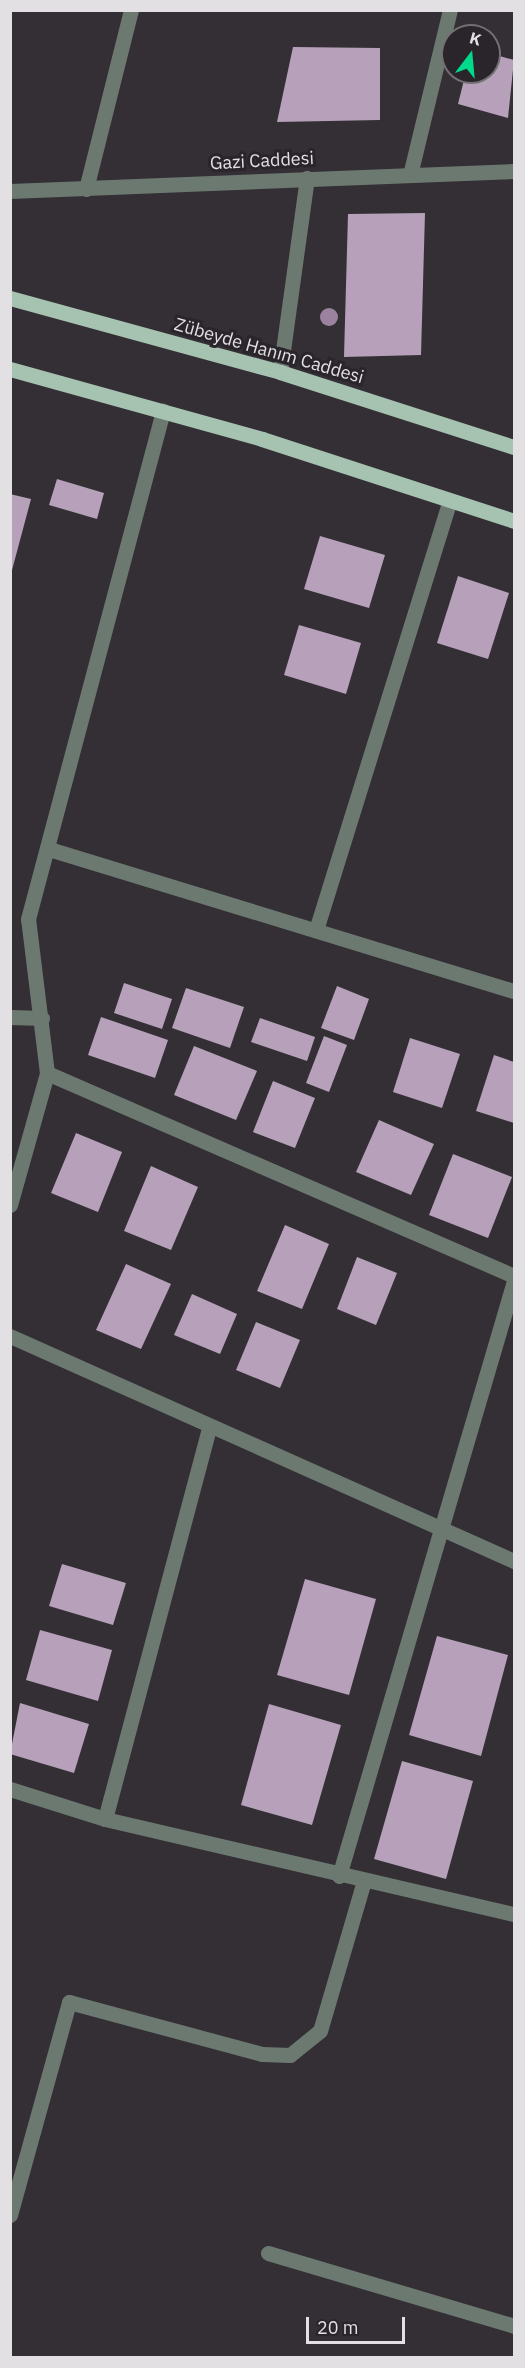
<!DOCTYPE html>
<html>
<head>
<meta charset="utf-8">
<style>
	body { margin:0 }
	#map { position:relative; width:525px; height:2368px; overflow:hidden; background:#332f34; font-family:"IBM Plex Sans",sans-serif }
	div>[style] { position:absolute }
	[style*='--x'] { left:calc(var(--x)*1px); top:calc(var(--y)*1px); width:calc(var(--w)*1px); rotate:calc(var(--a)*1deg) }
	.building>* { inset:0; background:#b6a0ba }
	.minor>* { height:15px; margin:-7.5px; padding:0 7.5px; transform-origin:7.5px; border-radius:7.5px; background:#6c7971 }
	.major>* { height:15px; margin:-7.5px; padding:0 7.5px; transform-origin:7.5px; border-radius:7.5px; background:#a6c2b1 }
	.trees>* { width:18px; height:18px; margin:-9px; border-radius:50%; background:#9b839f }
	span { translate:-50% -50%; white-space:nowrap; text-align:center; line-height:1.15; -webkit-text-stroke:6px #29252a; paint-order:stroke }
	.street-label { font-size:18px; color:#e3e0e4 }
	.frame { position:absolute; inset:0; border:12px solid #e3e0e4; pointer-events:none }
	.north { position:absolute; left:441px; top:24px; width:60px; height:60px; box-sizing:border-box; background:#29252a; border:2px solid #737074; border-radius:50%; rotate:16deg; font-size:16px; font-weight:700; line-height:24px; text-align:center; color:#e3e0e4 }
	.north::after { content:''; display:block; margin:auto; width:21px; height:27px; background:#01d98b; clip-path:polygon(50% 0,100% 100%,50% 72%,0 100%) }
	.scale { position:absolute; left:306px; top:2317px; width:99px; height:27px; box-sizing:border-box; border:3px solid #e3e0e4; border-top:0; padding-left:8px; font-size:18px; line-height:21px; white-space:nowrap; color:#e3e0e4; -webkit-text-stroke:4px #29252a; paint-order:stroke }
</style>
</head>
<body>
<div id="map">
	<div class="building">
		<div style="clip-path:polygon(293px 47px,380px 48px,380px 120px,277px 122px)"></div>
		<div style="clip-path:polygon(489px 53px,514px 60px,508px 118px,458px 104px,466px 72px,489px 72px)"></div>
		<div style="clip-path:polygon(425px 213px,421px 355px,344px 357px,348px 214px)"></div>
		<div style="clip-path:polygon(57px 479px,104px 493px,97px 519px,49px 505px)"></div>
		<div style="clip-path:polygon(10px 494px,31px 499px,11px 574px,10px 574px)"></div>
		<div style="clip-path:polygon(320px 536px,385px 555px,369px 608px,304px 589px)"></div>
		<div style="clip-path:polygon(458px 576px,509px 593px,488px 659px,437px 643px)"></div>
		<div style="clip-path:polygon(299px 625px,361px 643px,346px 694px,284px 675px)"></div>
		<div style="clip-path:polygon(124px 983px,172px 999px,162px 1029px,114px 1013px)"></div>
		<div style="clip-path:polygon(337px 986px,369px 999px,354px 1040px,321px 1028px)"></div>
		<div style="clip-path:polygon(186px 988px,244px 1007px,230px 1048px,172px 1028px)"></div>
		<div style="clip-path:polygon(101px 1017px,168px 1040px,155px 1078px,88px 1055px)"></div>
		<div style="clip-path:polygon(260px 1018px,315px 1037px,307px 1061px,251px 1042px)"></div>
		<div style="clip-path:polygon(324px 1036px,347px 1045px,329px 1092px,306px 1083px)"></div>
		<div style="clip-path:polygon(410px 1038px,460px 1054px,442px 1108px,393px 1092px)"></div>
		<div style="clip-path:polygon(194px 1046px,257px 1071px,236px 1120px,174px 1095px)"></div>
		<div style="clip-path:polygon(494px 1055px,514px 1062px,514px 1123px,476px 1111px)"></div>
		<div style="clip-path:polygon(273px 1081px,315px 1098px,295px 1148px,253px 1132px)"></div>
		<div style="clip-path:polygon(379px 1120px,434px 1144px,411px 1195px,356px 1172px)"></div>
		<div style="clip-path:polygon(76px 1133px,122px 1152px,98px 1212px,51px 1193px)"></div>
		<div style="clip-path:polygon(453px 1154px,512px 1177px,488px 1238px,429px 1215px)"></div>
		<div style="clip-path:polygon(151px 1166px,198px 1187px,171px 1250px,124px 1231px)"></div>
		<div style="clip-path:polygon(285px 1225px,329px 1244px,302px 1309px,257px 1291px)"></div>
		<div style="clip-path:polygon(357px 1257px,397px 1273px,376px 1325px,337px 1309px)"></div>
		<div style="clip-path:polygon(126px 1264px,171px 1284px,141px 1349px,96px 1330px)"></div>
		<div style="clip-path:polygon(192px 1294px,237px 1314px,220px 1354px,174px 1335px)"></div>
		<div style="clip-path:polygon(256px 1322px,300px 1340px,280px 1388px,236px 1370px)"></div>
		<div style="clip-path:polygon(62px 1564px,126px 1583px,113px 1625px,49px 1606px)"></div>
		<div style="clip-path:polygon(305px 1579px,376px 1599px,349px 1695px,277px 1675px)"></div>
		<div style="clip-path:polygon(40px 1630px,112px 1650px,98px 1701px,26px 1680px)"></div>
		<div style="clip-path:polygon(437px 1636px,508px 1655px,481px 1756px,409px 1735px)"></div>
		<div style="clip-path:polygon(20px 1703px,89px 1724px,74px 1773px,10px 1754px)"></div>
		<div style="clip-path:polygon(269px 1704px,341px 1725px,312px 1825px,241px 1805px)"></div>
		<div style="clip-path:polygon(402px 1761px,473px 1781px,446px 1879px,374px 1859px)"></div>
	</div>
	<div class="minor">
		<div style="--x:410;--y:175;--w:170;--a:-76.4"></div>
		<div style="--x:86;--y:189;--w:185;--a:-75.9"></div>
		<div style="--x:10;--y:191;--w:504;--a:-2.27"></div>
		<div style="--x:280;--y:372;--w:196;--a:-82.1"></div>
		<div style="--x:49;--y:849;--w:486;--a:17"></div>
		<div style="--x:316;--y:930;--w:450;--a:-72.7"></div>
		<div style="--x:10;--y:1017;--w:32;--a:2"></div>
		<div style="--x:47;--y:1073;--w:509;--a:23.49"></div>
		<div style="--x:10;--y:1205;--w:137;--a:-74.3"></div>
		<div style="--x:47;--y:1073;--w:155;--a:-97"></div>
		<div style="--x:28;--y:919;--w:526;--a:-75.12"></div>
		<div style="--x:10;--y:1336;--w:552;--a:24.06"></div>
		<div style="--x:10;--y:1789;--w:100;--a:17.5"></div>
		<div style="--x:105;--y:1819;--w:420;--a:13.1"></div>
		<div style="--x:105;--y:1819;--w:404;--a:-75.1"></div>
		<div style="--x:339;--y:1876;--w:620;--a:-73.61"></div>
		<div style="--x:10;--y:2215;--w:221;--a:-74.5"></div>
		<div style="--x:69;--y:2002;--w:200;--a:15.1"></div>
		<div style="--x:262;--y:2054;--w:28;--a:2"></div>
		<div style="--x:290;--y:2055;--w:38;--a:-39"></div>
		<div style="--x:320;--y:2031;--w:156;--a:-73.7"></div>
		<div style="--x:268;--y:2253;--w:257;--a:16.5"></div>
	</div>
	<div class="major">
		<div style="--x:10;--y:298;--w:280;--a:15.3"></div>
		<div style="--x:280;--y:372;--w:246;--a:17.8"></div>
		<div style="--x:10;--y:369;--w:262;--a:15.5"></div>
		<div style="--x:262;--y:439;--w:265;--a:18"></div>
	</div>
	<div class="trees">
		<div style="left:329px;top:317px"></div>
	</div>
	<div class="street-label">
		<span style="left:262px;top:161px;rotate:-3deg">Gazi Caddesi</span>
		<span style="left:269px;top:351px;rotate:16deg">Zübeyde Hanım Caddesi</span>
	</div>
	<div class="frame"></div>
	<div class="north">K</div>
	<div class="scale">20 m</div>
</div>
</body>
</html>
